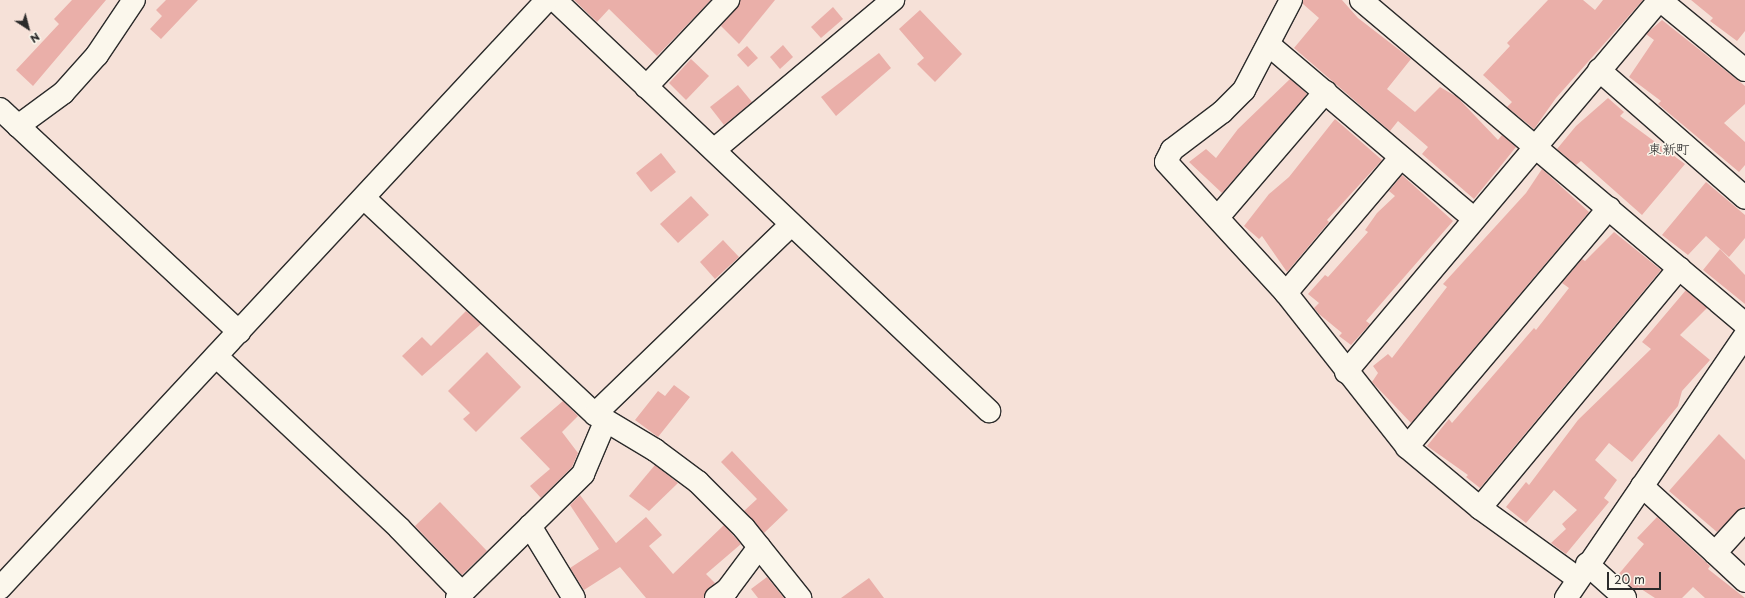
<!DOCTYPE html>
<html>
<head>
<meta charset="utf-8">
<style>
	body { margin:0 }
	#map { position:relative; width:1745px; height:598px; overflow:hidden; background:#f6e1d8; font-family:"Playpen Sans","Klee One",sans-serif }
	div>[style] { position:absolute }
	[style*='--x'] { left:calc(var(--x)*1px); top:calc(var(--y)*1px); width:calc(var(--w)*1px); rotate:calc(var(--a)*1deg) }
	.building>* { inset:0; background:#eaafa9 }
	.roads { filter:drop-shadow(1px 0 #2b2b2b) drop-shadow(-1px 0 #2b2b2b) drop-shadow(0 1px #2b2b2b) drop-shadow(0 -1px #2b2b2b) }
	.minor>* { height:22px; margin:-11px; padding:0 11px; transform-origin:11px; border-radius:11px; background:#fbf7ec }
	span { translate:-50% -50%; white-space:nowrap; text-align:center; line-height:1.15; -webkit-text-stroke:3px #fbf7ec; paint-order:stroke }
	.neighbourhood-label { font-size:14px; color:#2b2b2b }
	.north { position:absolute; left:8px; top:8px; width:40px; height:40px; -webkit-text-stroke:3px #fbf7ec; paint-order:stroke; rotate:144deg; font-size:11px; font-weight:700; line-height:16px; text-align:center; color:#2b2b2b }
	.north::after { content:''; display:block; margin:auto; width:14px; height:18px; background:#2b2b2b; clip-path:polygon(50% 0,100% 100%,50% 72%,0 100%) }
	.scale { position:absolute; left:1607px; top:572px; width:54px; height:18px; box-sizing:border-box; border:2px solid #2b2b2b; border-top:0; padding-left:5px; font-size:12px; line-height:14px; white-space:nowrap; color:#2b2b2b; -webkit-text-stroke:3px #fbf7ec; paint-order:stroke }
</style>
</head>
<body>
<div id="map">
	<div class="building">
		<div style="clip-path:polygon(72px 0,106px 0,33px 86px,16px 70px,59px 24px,54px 19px)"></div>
		<div style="clip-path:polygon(166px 0,198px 0,161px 39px,150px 29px,162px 16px,156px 10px)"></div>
		<div style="clip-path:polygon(574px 0,711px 0,657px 56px,609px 9px,597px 22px)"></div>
		<div style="clip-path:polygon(740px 0,775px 0,739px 44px,721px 26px)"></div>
		<div style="clip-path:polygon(1303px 0,1342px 0,1358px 18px,1411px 59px,1387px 89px,1415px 112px,1440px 87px,1457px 97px,1498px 140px,1502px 135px,1516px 147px,1474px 199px,1422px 154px,1428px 147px,1398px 121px,1390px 131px,1294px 48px,1319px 18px,1303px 4px)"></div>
		<div style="clip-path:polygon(1548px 0,1583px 0,1595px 10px,1603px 0,1643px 0,1556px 98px,1534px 129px,1507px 107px,1512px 102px,1483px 75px,1510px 46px,1507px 43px)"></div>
		<div style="clip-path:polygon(1691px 0,1745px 0,1745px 31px,1737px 41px,1710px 21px,1713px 18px)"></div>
		<div style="clip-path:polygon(833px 7px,843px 19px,821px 38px,811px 27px)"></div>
		<div style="clip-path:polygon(920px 10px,962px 54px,935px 82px,917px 64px,924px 58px,899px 29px)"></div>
		<div style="clip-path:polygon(1662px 20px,1745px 86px,1745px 104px,1724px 123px,1745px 142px,1745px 165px,1739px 172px,1658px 104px,1661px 101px,1629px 77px,1654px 40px,1646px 34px)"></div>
		<div style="clip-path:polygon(783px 45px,793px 57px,780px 69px,770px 57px)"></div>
		<div style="clip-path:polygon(747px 46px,758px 58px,748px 67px,737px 55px)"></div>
		<div style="clip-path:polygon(879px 53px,891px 68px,836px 116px,821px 97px)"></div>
		<div style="clip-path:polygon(691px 59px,709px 76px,686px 100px,669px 83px)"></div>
		<div style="clip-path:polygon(1290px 79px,1307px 94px,1222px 193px,1189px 162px,1206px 149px,1216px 158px,1238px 129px)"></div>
		<div style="clip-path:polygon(738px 85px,752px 102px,724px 125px,710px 107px)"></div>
		<div style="clip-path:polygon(1608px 98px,1624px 112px,1620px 116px,1685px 164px,1642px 215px,1581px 161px,1576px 165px,1557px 149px,1576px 126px)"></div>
		<div style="clip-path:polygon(1335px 119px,1382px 160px,1327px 220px,1329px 222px,1287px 272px,1262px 236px,1259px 239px,1244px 226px,1269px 194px,1289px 177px)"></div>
		<div style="clip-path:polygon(661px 153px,676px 172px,651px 192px,636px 173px)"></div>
		<div style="clip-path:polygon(1542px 169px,1589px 212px,1411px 423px,1372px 382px,1378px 373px,1373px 366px,1388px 354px,1392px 358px,1447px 287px,1443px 284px,1526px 193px)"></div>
		<div style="clip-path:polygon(1402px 175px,1453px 221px,1366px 321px,1370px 324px,1351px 345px,1339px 336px,1342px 333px,1319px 314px,1314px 308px,1319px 303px,1308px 294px,1325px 275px,1328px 277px,1368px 232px,1365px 230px,1377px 213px,1395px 196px,1389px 191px)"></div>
		<div style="clip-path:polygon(1706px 182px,1745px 215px,1745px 238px,1729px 257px,1706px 236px,1688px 255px,1662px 235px)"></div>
		<div style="clip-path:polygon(691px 196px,709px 215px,678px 243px,660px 224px)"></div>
		<div style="clip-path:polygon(1614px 232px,1661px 270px,1480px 488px,1466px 477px,1468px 475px,1427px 446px,1449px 419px,1452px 423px,1534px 328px,1536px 330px,1569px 288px,1562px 283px,1582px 259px,1585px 261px)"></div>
		<div style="clip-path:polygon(723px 240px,739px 257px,715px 279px,700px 262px)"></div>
		<div style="clip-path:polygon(1720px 249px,1745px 275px,1745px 304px,1703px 270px)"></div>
		<div style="clip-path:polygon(1686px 290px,1707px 308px,1680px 335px,1710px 360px,1682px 391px,1678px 406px,1632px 462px,1609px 443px,1595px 460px,1617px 480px,1604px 498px,1609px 502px,1566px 554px,1551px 543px,1566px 529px,1562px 524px,1577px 510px,1554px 490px,1526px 523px,1506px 507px,1526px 482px,1529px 485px,1578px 420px,1651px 349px,1642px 342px)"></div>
		<div style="clip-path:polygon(466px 311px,481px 324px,422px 376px,402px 356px,422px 337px,431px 346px)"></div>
		<div style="clip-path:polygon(487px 352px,521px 387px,476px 432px,463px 419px,470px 413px,448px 391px)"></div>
		<div style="clip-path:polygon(674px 385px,690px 397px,658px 437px,635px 420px,658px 391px,665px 396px)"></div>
		<div style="clip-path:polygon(563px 401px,578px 416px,562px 432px,578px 453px,572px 467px,541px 498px,530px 486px,550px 469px,520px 438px)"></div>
		<div style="clip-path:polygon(1719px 434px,1745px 460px,1745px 506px,1717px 532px,1669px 491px)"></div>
		<div style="clip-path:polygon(732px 451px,788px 510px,764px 533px,744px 511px,757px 499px,721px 462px)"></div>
		<div style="clip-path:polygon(655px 465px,678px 483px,649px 511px,629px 496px)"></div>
		<div style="clip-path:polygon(580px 495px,616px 543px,646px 517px,662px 535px,649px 546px,673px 574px,724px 525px,741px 544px,706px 574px,715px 583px,704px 598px,646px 598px,620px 567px,584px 590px,570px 568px,599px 549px,570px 505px)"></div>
		<div style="clip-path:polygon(440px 502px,487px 551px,462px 575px,415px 526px)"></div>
		<div style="clip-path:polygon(1657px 517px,1710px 566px,1708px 569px,1745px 598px,1705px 598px,1693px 587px,1682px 598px,1655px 598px,1638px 587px,1635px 591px,1618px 575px,1644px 544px,1637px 538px)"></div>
		<div style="clip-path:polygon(767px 577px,784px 598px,758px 598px,751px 589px)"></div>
		<div style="clip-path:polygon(869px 578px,884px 598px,841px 598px)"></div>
	</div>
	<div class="roads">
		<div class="minor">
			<div style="--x:555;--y:0;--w:598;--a:43.44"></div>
			<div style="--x:1291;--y:0;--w:102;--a:117.6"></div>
			<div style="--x:1244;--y:90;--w:31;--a:135"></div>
			<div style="--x:1222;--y:112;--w:63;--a:142.8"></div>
			<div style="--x:1172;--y:150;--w:13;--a:117"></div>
			<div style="--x:1166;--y:162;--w:178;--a:47.5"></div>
			<div style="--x:1286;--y:293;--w:196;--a:51.8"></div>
			<div style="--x:1407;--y:447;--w:95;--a:39.9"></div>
			<div style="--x:1480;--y:508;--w:120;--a:35.8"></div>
			<div style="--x:1361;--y:0;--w:502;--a:40.16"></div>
			<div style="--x:1660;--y:0;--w:110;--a:39.5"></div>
			<div style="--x:1269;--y:45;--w:269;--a:40.3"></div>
			<div style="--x:1599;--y:70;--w:194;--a:41.2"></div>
			<div style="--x:646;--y:87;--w:120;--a:-46.7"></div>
			<div style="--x:0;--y:109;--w:327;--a:43"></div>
			<div style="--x:18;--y:126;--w:56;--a:-36.3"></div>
			<div style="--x:63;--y:93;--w:51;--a:-48.2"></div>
			<div style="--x:97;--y:55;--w:66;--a:-56.1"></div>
			<div style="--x:714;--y:150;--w:234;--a:-40"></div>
			<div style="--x:364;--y:198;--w:316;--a:43.1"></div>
			<div style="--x:595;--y:414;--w:70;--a:31"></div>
			<div style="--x:655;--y:450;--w:54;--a:36.7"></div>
			<div style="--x:698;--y:482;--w:65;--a:45"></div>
			<div style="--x:744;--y:528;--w:90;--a:51.3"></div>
			<div style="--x:1218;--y:217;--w:165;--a:-49.4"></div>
			<div style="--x:1286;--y:293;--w:178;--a:-49.8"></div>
			<div style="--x:216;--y:356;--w:251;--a:43.2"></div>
			<div style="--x:399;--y:528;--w:91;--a:45.9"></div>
			<div style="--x:1346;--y:372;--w:486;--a:-49.9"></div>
			<div style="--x:595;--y:414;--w:271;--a:-44"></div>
			<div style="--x:1407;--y:447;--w:313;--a:-49.8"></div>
			<div style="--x:1642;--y:486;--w:99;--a:42.5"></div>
			<div style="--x:1715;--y:553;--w:45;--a:-47.7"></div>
			<div style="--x:1480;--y:508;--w:312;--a:-50.3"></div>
			<div style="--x:530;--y:526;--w:84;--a:58.6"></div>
			<div style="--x:1715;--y:553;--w:41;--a:43"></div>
			<div style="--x:1587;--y:564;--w:51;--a:41.8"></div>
			<div style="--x:0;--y:588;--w:803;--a:-47.07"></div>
			<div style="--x:457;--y:598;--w:177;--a:-44.5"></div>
			<div style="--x:583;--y:474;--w:56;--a:-67.1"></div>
			<div style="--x:716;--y:598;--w:14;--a:-36"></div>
			<div style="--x:727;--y:590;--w:54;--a:-53.3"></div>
			<div style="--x:1566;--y:598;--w:317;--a:-55.7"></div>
		</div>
	</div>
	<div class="neighbourhood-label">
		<span style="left:1669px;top:149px">東新町</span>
	</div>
	<div class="north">N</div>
	<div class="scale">20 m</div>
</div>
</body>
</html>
